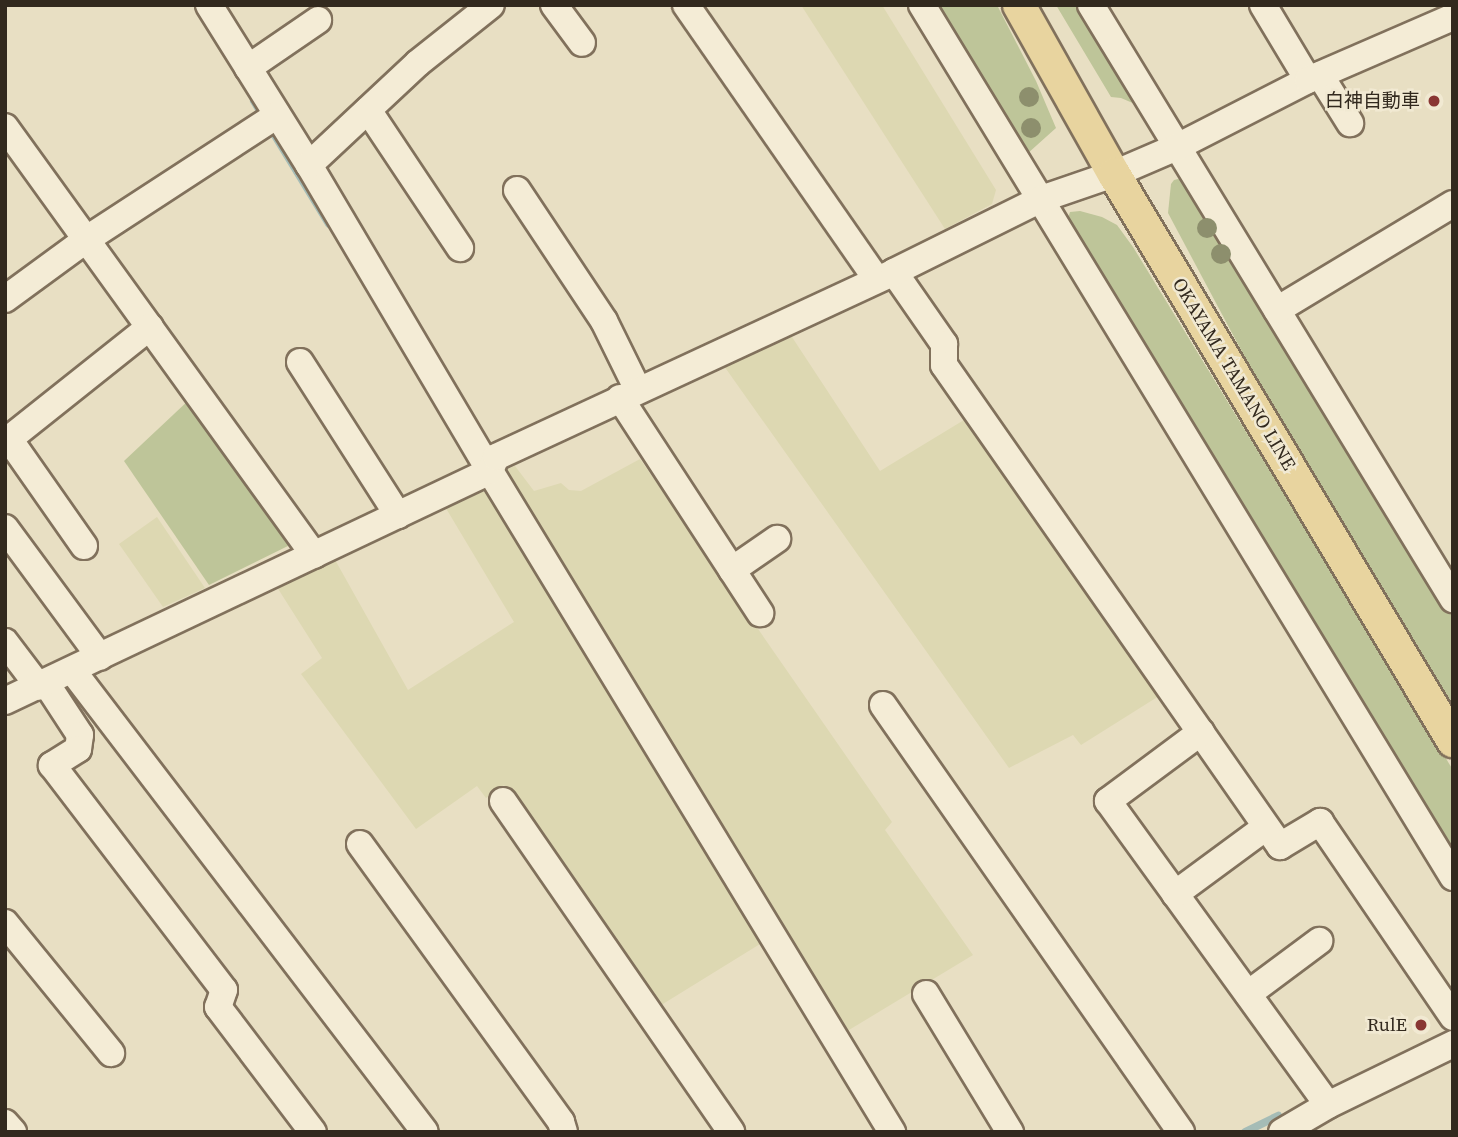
<!DOCTYPE html>
<html>
<head>
<meta charset="utf-8">
<style>
	body { margin:0 }
	#map { position:relative; width:1458px; height:1137px; overflow:hidden; background:#e8dfc3; font-family:"Source Serif 4","Noto Sans JP",serif }
	div>[style] { position:absolute }
	[style*='--x'] { left:calc(var(--x)*1px); top:calc(var(--y)*1px); width:calc(var(--w)*1px); rotate:calc(var(--a)*1deg) }
	.farmland>* { inset:0; background:#ddd8b2 }
	.green>* { inset:0; background:#bec599 }
	.stream>* { height:8px; margin:-4px; padding:0 4px; transform-origin:4px; border-radius:4px; background:#a5bcb6 }
	.roads { filter:drop-shadow(2px 0 #81715c) drop-shadow(-2px 0 #81715c) drop-shadow(0 2px #81715c) drop-shadow(0 -2px #81715c) }
	.minor>* { height:26px; margin:-13px; padding:0 13px; transform-origin:13px; border-radius:13px; background:#f4ecd6 }
	.major>* { height:32px; margin:-16px; padding:0 16px; transform-origin:16px; border-radius:16px; background:#e8d49f }
	.trees>* { width:20px; height:20px; margin:-10px; border-radius:50%; background:#8d8f6d }
	.dots>* { width:19px; height:19px; translate:-50% -50%; box-sizing:border-box; border:4px solid #f1e9d2; border-radius:50% }
	span { translate:-50% -50%; white-space:nowrap; text-align:center; line-height:1.15; -webkit-text-stroke:5px #f1e9d2; paint-order:stroke }
	.poi-label { font-size:19px; color:#32291e }
	.right { translate:-100% -50%; text-align:right }
	.street-label { font-size:19px; color:#32291e }
	.frame { position:absolute; inset:0; border:7px solid #32291e; pointer-events:none }
</style>
</head>
<body>
<div id="map">
	<div class="farmland">
		<div style="clip-path:polygon(801px 5px,882px 5px,996px 190px,992px 204px,945px 229px)"></div>
		<div style="clip-path:polygon(790px 334px,880px 471px,964px 420px,1159px 696px,1081px 745px,1073px 735px,1009px 768px,724px 366px)"></div>
		<div style="clip-path:polygon(640px 459px,892px 822px,885px 830px,973px 955px,844px 1033px,503px 476px,505px 470px,515px 466px,534px 491px,561px 483px,569px 490px,581px 491px)"></div>
		<div style="clip-path:polygon(478px 490px,486px 493px,760px 944px,658px 1007px,504px 785px,486px 798px,477px 786px,416px 829px,301px 674px,322px 658px,275px 584px,334px 558px,408px 690px,514px 622px,444px 505px)"></div>
		<div style="clip-path:polygon(157px 517px,205px 588px,163px 607px,119px 544px)"></div>
	</div>
	<div class="green">
		<div style="clip-path:polygon(939px 5px,997px 5px,1036px 81px,1056px 128px,1027px 154px,955px 40px,955px 32px)"></div>
		<div style="clip-path:polygon(1056px 5px,1080px 5px,1142px 107px,1121px 98px,1111px 97px)"></div>
		<div style="clip-path:polygon(1182px 178px,1201px 203px,1453px 617px,1453px 708px,1273px 410px,1168px 213px,1171px 184px,1174px 180px)"></div>
		<div style="clip-path:polygon(1080px 211px,1102px 217px,1117px 225px,1133px 247px,1453px 770px,1453px 859px,1067px 221px,1070px 212px)"></div>
		<div style="clip-path:polygon(191px 398px,296px 542px,209px 585px,124px 461px)"></div>
	</div>
	<div class="stream">
		<div style="--x:254;--y:101;--w:144;--a:58.6"></div>
		<div style="--x:1245;--y:1132;--w:37;--a:-26"></div>
	</div>
	<div class="roads">
		<div class="minor">
			<div style="--x:209;--y:5;--w:189;--a:58"></div>
			<div style="--x:309;--y:165;--w:356;--a:59.4"></div>
			<div style="--x:490;--y:471;--w:774;--a:58.69"></div>
			<div style="--x:554;--y:5;--w:47;--a:53.6"></div>
			<div style="--x:686;--y:5;--w:333;--a:55.2"></div>
			<div style="--x:922;--y:5;--w:1021;--a:58.66"></div>
			<div style="--x:1091;--y:5;--w:696;--a:58.64"></div>
			<div style="--x:1263;--y:5;--w:87;--a:59"></div>
			<div style="--x:248;--y:68;--w:85;--a:-34.4"></div>
			<div style="--x:1320;--y:75;--w:57;--a:58"></div>
			<div style="--x:368;--y:110;--w:166;--a:56.3"></div>
			<div style="--x:5;--y:127;--w:528;--a:54.17"></div>
			<div style="--x:309;--y:165;--w:149;--a:-43.1"></div>
			<div style="--x:418;--y:63;--w:93;--a:-38.5"></div>
			<div style="--x:517;--y:190;--w:157;--a:56.4"></div>
			<div style="--x:604;--y:321;--w:77;--a:63.8"></div>
			<div style="--x:894;--y:272;--w:88;--a:55.2"></div>
			<div style="--x:944;--y:344;--w:21;--a:90"></div>
			<div style="--x:944;--y:365;--w:587;--a:55.06"></div>
			<div style="--x:1280;--y:846;--w:47;--a:-31"></div>
			<div style="--x:1320;--y:822;--w:236;--a:55.7"></div>
			<div style="--x:5;--y:299;--w:102;--a:-36.2"></div>
			<div style="--x:87;--y:239;--w:227;--a:-33.1"></div>
			<div style="--x:1277;--y:310;--w:205;--a:-31.1"></div>
			<div style="--x:300;--y:362;--w:182;--a:57.4"></div>
			<div style="--x:620;--y:398;--w:257;--a:56.9"></div>
			<div style="--x:5;--y:528;--w:160;--a:53.6"></div>
			<div style="--x:84;--y:546;--w:131;--a:-125"></div>
			<div style="--x:9;--y:439;--w:180;--a:-38.5"></div>
			<div style="--x:732;--y:570;--w:55;--a:-34.6"></div>
			<div style="--x:5;--y:642;--w:56;--a:52.9"></div>
			<div style="--x:72;--y:670;--w:581;--a:52.62"></div>
			<div style="--x:46;--y:683;--w:62;--a:56.8"></div>
			<div style="--x:80;--y:735;--w:14;--a:98"></div>
			<div style="--x:78;--y:749;--w:31;--a:148"></div>
			<div style="--x:52;--y:765;--w:283;--a:52.6"></div>
			<div style="--x:224;--y:990;--w:18;--a:109"></div>
			<div style="--x:218;--y:1007;--w:157;--a:52.8"></div>
			<div style="--x:5;--y:701;--w:537;--a:-25.37"></div>
			<div style="--x:490;--y:471;--w:15;--a:-67"></div>
			<div style="--x:496;--y:457;--w:439;--a:-24.9"></div>
			<div style="--x:894;--y:272;--w:164;--a:-26.4"></div>
			<div style="--x:1041;--y:199;--w:77;--a:-18.9"></div>
			<div style="--x:1114;--y:174;--w:69;--a:-23.2"></div>
			<div style="--x:1177;--y:147;--w:147;--a:-27.1"></div>
			<div style="--x:1308;--y:80;--w:158;--a:-23.5"></div>
			<div style="--x:883;--y:705;--w:521;--a:55.09"></div>
			<div style="--x:1201;--y:732;--w:116;--a:143.4"></div>
			<div style="--x:1108;--y:801;--w:375;--a:54.1"></div>
			<div style="--x:503;--y:801;--w:402;--a:55.4"></div>
			<div style="--x:360;--y:844;--w:343;--a:54.1"></div>
			<div style="--x:561;--y:1122;--w:10;--a:73"></div>
			<div style="--x:1175;--y:894;--w:113;--a:-36.4"></div>
			<div style="--x:5;--y:923;--w:168;--a:50.8"></div>
			<div style="--x:926;--y:994;--w:162;--a:58.7"></div>
			<div style="--x:1248;--y:994;--w:89;--a:-36.7"></div>
			<div style="--x:5;--y:1123;--w:12;--a:48"></div>
			<div style="--x:1282;--y:1132;--w:53;--a:-30.4"></div>
			<div style="--x:1328;--y:1105;--w:139;--a:-26"></div>
		</div>
		<div class="major">
			<div style="--x:1019;--y:5;--w:194;--a:60.7"></div>
			<div style="--x:1114;--y:174;--w:661;--a:59.13"></div>
		</div>
	</div>
	<div class="trees">
		<div style="left:1029px;top:97px"></div>
		<div style="left:1031px;top:128px"></div>
		<div style="left:1207px;top:228px"></div>
		<div style="left:1221px;top:254px"></div>
	</div>
	<div class="dots">
		<div style="left:1434px;top:101px;background:#893633"></div>
		<div style="left:1421px;top:1025px;background:#893633"></div>
	</div>
	<div class="poi-label">
		<span class="right" style="left:1420px;top:101px">白神自動車</span>
		<span class="right" style="left:1407px;top:1025px">RulE</span>
	</div>
	<div class="street-label">
		<span style="left:1234px;top:374px;rotate:59deg">OKAYAMA TAMANO LINE</span>
	</div>
	<div class="frame"></div>
</div>
</body>
</html>
